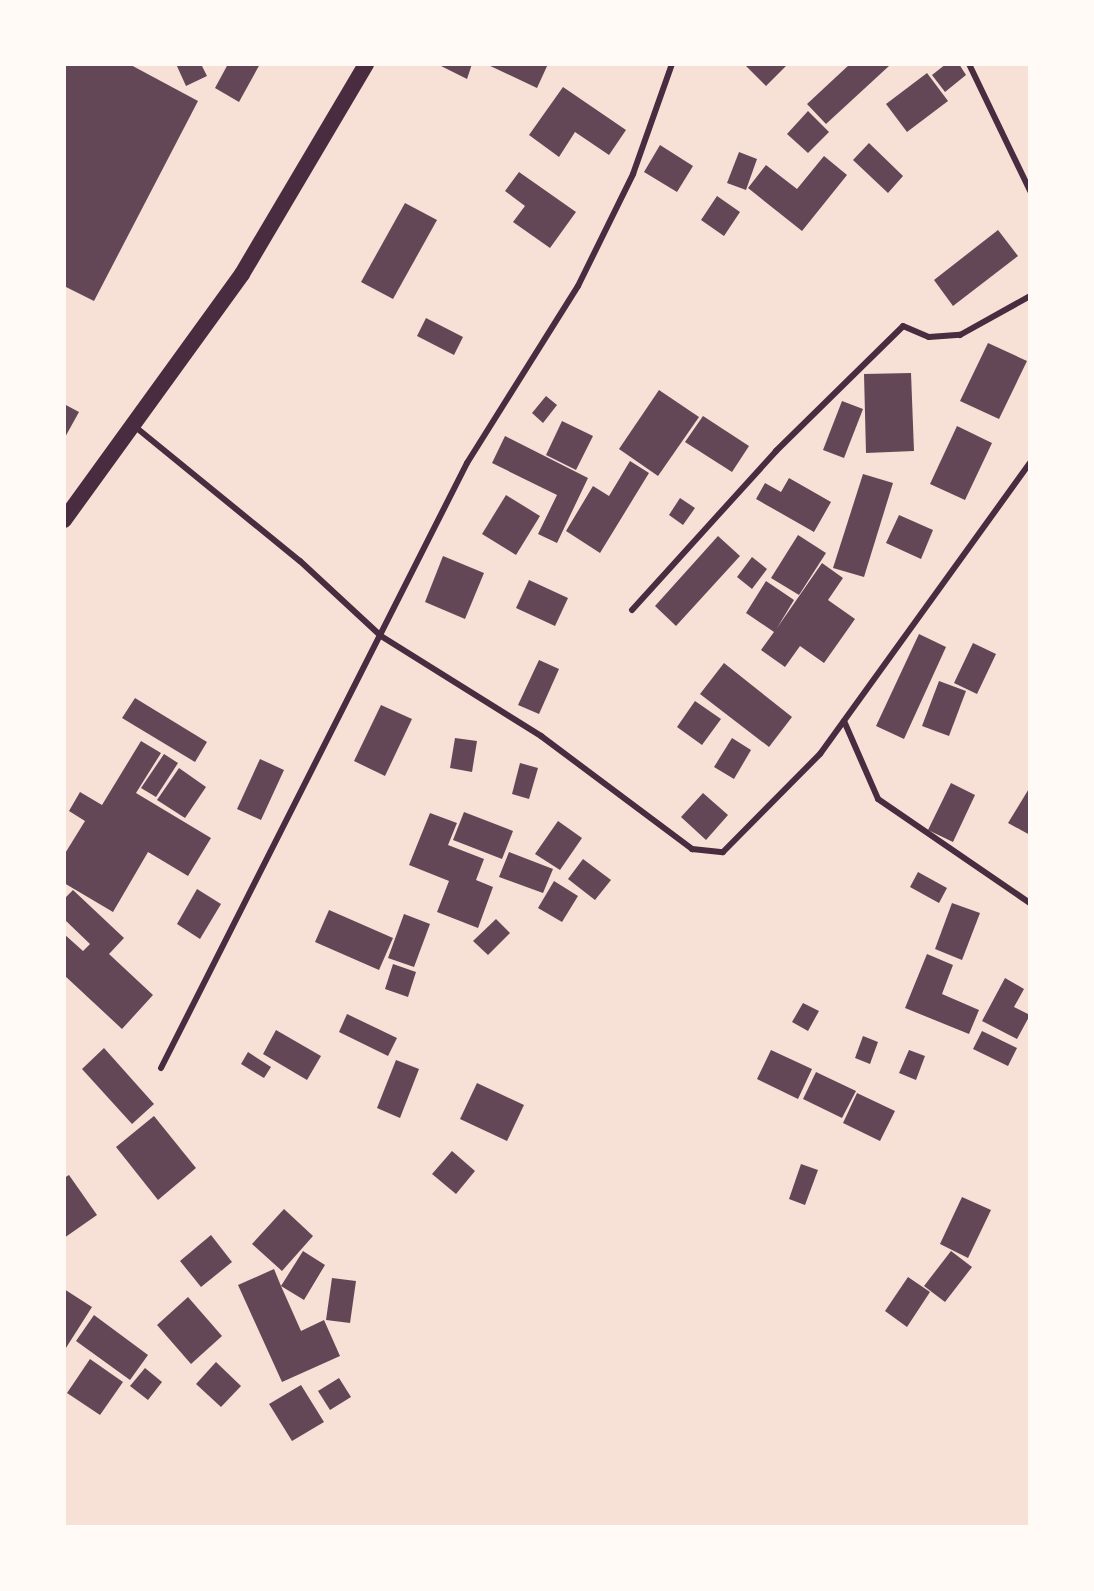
<!DOCTYPE html>
<html>
<head>
<meta charset="utf-8">
<style>
	body { margin:0 }
	#map { position:relative; width:1094px; height:1591px; overflow:hidden; background:#f7e1d7; font-family:"Golos Text",sans-serif }
	div>[style] { position:absolute }
	[style*='--x'] { left:calc(var(--x)*1px); top:calc(var(--y)*1px); width:calc(var(--w)*1px); rotate:calc(var(--a)*1deg) }
	.building>* { inset:0; background:#644757 }
	.minor>* { height:6px; margin:-3px; padding:0 3px; transform-origin:3px; border-radius:3px; background:#4a2c40 }
	.trunk>* { height:16px; margin:-8px; padding:0 8px; transform-origin:8px; border-radius:8px; background:#4a2c40 }
	span { translate:-50% -50%; white-space:nowrap; text-align:center; line-height:1.15; -webkit-text-stroke:6px #fffaf5; paint-order:stroke }
	.frame { position:absolute; inset:0; border:66px solid #fffaf5; pointer-events:none }
</style>
</head>
<body>
<div id="map">
	<div class="building">
		<div style="clip-path:polygon(64px 64px,129px 64px,198px 101px,94px 301px,64px 286px)"></div>
		<div style="clip-path:polygon(176px 64px,201px 64px,207px 76px,186px 86px)"></div>
		<div style="clip-path:polygon(228px 64px,260px 64px,239px 102px,215px 88px)"></div>
		<div style="clip-path:polygon(437px 64px,472px 64px,467px 79px)"></div>
		<div style="clip-path:polygon(486px 64px,548px 64px,537px 88px)"></div>
		<div style="clip-path:polygon(744px 64px,788px 64px,766px 86px)"></div>
		<div style="clip-path:polygon(850px 64px,889px 66px,826px 124px,807px 104px)"></div>
		<div style="clip-path:polygon(946px 64px,959px 64px,966px 75px,945px 92px,932px 75px)"></div>
		<div style="clip-path:polygon(927px 73px,948px 101px,907px 132px,886px 104px)"></div>
		<div style="clip-path:polygon(563px 87px,626px 130px,609px 155px,575px 132px,559px 157px,529px 135px)"></div>
		<div style="clip-path:polygon(808px 111px,829px 132px,808px 153px,787px 134px)"></div>
		<div style="clip-path:polygon(869px 143px,903px 176px,888px 193px,853px 160px)"></div>
		<div style="clip-path:polygon(660px 145px,693px 166px,677px 192px,644px 172px)"></div>
		<div style="clip-path:polygon(739px 152px,757px 159px,746px 190px,727px 183px)"></div>
		<div style="clip-path:polygon(824px 156px,847px 175px,802px 231px,748px 188px,766px 165px,797px 189px)"></div>
		<div style="clip-path:polygon(519px 172px,576px 212px,550px 248px,513px 222px,525px 206px,505px 191px)"></div>
		<div style="clip-path:polygon(717px 196px,740px 212px,724px 236px,701px 220px)"></div>
		<div style="clip-path:polygon(405px 203px,437px 220px,393px 299px,361px 282px)"></div>
		<div style="clip-path:polygon(998px 230px,1018px 256px,953px 306px,934px 280px)"></div>
		<div style="clip-path:polygon(426px 318px,463px 337px,454px 355px,417px 336px)"></div>
		<div style="clip-path:polygon(988px 343px,1027px 361px,999px 419px,960px 401px)"></div>
		<div style="clip-path:polygon(911px 373px,914px 451px,866px 453px,864px 374px)"></div>
		<div style="clip-path:polygon(659px 390px,699px 417px,658px 476px,619px 449px)"></div>
		<div style="clip-path:polygon(546px 396px,557px 405px,543px 423px,532px 413px)"></div>
		<div style="clip-path:polygon(842px 401px,863px 409px,844px 458px,823px 450px)"></div>
		<div style="clip-path:polygon(64px 404px,79px 412px,64px 439px)"></div>
		<div style="clip-path:polygon(703px 416px,749px 446px,732px 472px,685px 442px)"></div>
		<div style="clip-path:polygon(562px 421px,593px 436px,576px 470px,546px 455px)"></div>
		<div style="clip-path:polygon(957px 426px,992px 443px,965px 500px,930px 484px)"></div>
		<div style="clip-path:polygon(505px 436px,588px 478px,557px 543px,538px 534px,557px 495px,492px 463px)"></div>
		<div style="clip-path:polygon(630px 461px,649px 473px,600px 553px,566px 531px,593px 486px,609px 496px)"></div>
		<div style="clip-path:polygon(863px 474px,893px 483px,864px 577px,833px 568px)"></div>
		<div style="clip-path:polygon(789px 478px,831px 502px,814px 532px,756px 499px,765px 483px,781px 492px)"></div>
		<div style="clip-path:polygon(506px 495px,540px 516px,516px 555px,482px 534px)"></div>
		<div style="clip-path:polygon(680px 498px,695px 508px,683px 525px,669px 515px)"></div>
		<div style="clip-path:polygon(899px 515px,933px 530px,921px 559px,886px 543px)"></div>
		<div style="clip-path:polygon(798px 535px,826px 553px,799px 595px,771px 578px)"></div>
		<div style="clip-path:polygon(718px 536px,740px 556px,676px 626px,655px 606px)"></div>
		<div style="clip-path:polygon(443px 556px,484px 573px,465px 619px,425px 602px)"></div>
		<div style="clip-path:polygon(752px 557px,767px 569px,752px 589px,737px 577px)"></div>
		<div style="clip-path:polygon(822px 563px,843px 578px,828px 600px,855px 619px,824px 663px,800px 646px,785px 667px,761px 650px,774px 632px,746px 613px,766px 581px,794px 600px,777px 628px)"></div>
		<div style="clip-path:polygon(529px 580px,568px 598px,555px 626px,516px 608px)"></div>
		<div style="clip-path:polygon(919px 634px,946px 647px,904px 739px,876px 726px)"></div>
		<div style="clip-path:polygon(973px 643px,996px 654px,977px 694px,954px 683px)"></div>
		<div style="clip-path:polygon(539px 660px,559px 669px,539px 714px,518px 705px)"></div>
		<div style="clip-path:polygon(724px 663px,792px 717px,769px 747px,700px 694px)"></div>
		<div style="clip-path:polygon(939px 681px,966px 691px,949px 736px,922px 726px)"></div>
		<div style="clip-path:polygon(135px 698px,207px 742px,195px 762px,122px 718px)"></div>
		<div style="clip-path:polygon(695px 701px,721px 719px,702px 745px,677px 727px)"></div>
		<div style="clip-path:polygon(381px 705px,412px 719px,385px 776px,354px 761px)"></div>
		<div style="clip-path:polygon(455px 738px,477px 741px,472px 772px,450px 768px)"></div>
		<div style="clip-path:polygon(732px 738px,751px 750px,734px 779px,714px 767px)"></div>
		<div style="clip-path:polygon(141px 741px,161px 753px,136px 793px,211px 838px,188px 876px,148px 852px,113px 912px,64px 883px,64px 855px,85px 821px,69px 811px,80px 792px,102px 805px)"></div>
		<div style="clip-path:polygon(164px 754px,178px 763px,156px 797px,141px 788px)"></div>
		<div style="clip-path:polygon(260px 759px,284px 770px,261px 820px,237px 809px)"></div>
		<div style="clip-path:polygon(520px 763px,538px 768px,529px 799px,512px 794px)"></div>
		<div style="clip-path:polygon(179px 768px,206px 787px,185px 818px,157px 800px)"></div>
		<div style="clip-path:polygon(951px 783px,975px 795px,953px 842px,928px 830px)"></div>
		<div style="clip-path:polygon(1030px 787px,1030px 835px,1008px 823px)"></div>
		<div style="clip-path:polygon(703px 793px,728px 815px,706px 840px,681px 817px)"></div>
		<div style="clip-path:polygon(464px 812px,513px 831px,502px 859px,453px 840px)"></div>
		<div style="clip-path:polygon(430px 813px,457px 823px,448px 845px,484px 859px,476px 880px,493px 887px,478px 928px,437px 912px,449px 881px,409px 865px)"></div>
		<div style="clip-path:polygon(558px 821px,582px 838px,560px 870px,535px 854px)"></div>
		<div style="clip-path:polygon(509px 852px,553px 869px,543px 893px,499px 877px)"></div>
		<div style="clip-path:polygon(583px 859px,611px 880px,595px 900px,568px 879px)"></div>
		<div style="clip-path:polygon(918px 872px,947px 888px,939px 903px,910px 887px)"></div>
		<div style="clip-path:polygon(554px 881px,578px 896px,562px 922px,538px 908px)"></div>
		<div style="clip-path:polygon(197px 889px,221px 904px,200px 939px,177px 924px)"></div>
		<div style="clip-path:polygon(73px 890px,124px 938px,109px 954px,153px 995px,122px 1029px,64px 975px,64px 934px,83px 951px,90px 944px,64px 919px,64px 899px)"></div>
		<div style="clip-path:polygon(952px 903px,980px 913px,962px 960px,935px 949px)"></div>
		<div style="clip-path:polygon(329px 910px,393px 938px,379px 970px,315px 942px)"></div>
		<div style="clip-path:polygon(404px 914px,430px 924px,414px 967px,388px 958px)"></div>
		<div style="clip-path:polygon(496px 919px,510px 933px,488px 955px,473px 941px)"></div>
		<div style="clip-path:polygon(927px 954px,953px 965px,942px 994px,979px 1010px,969px 1034px,905px 1008px)"></div>
		<div style="clip-path:polygon(393px 964px,416px 972px,408px 997px,385px 989px)"></div>
		<div style="clip-path:polygon(1005px 978px,1024px 989px,1014px 1007px,1030px 1015px,1017px 1039px,982px 1021px)"></div>
		<div style="clip-path:polygon(803px 1003px,819px 1011px,808px 1031px,792px 1022px)"></div>
		<div style="clip-path:polygon(347px 1014px,397px 1038px,388px 1056px,339px 1032px)"></div>
		<div style="clip-path:polygon(276px 1030px,321px 1056px,307px 1080px,263px 1054px)"></div>
		<div style="clip-path:polygon(982px 1031px,1017px 1048px,1008px 1066px,973px 1049px)"></div>
		<div style="clip-path:polygon(863px 1036px,878px 1042px,870px 1064px,855px 1058px)"></div>
		<div style="clip-path:polygon(104px 1048px,154px 1104px,132px 1124px,82px 1069px)"></div>
		<div style="clip-path:polygon(771px 1050px,812px 1069px,798px 1099px,757px 1079px)"></div>
		<div style="clip-path:polygon(909px 1050px,925px 1056px,916px 1080px,899px 1073px)"></div>
		<div style="clip-path:polygon(248px 1052px,271px 1067px,264px 1078px,241px 1064px)"></div>
		<div style="clip-path:polygon(396px 1060px,419px 1069px,400px 1118px,377px 1108px)"></div>
		<div style="clip-path:polygon(816px 1072px,856px 1091px,842px 1118px,803px 1099px)"></div>
		<div style="clip-path:polygon(477px 1083px,524px 1105px,507px 1141px,460px 1119px)"></div>
		<div style="clip-path:polygon(857px 1093px,895px 1111px,880px 1141px,843px 1123px)"></div>
		<div style="clip-path:polygon(154px 1116px,196px 1168px,158px 1200px,116px 1147px)"></div>
		<div style="clip-path:polygon(452px 1151px,475px 1171px,456px 1194px,432px 1174px)"></div>
		<div style="clip-path:polygon(801px 1164px,818px 1170px,805px 1205px,789px 1199px)"></div>
		<div style="clip-path:polygon(69px 1175px,97px 1215px,64px 1238px,64px 1178px)"></div>
		<div style="clip-path:polygon(962px 1197px,991px 1210px,968px 1258px,940px 1244px)"></div>
		<div style="clip-path:polygon(284px 1209px,313px 1236px,282px 1271px,252px 1244px)"></div>
		<div style="clip-path:polygon(211px 1235px,232px 1262px,201px 1287px,180px 1261px)"></div>
		<div style="clip-path:polygon(303px 1251px,325px 1265px,304px 1300px,281px 1286px,301px 1331px,324px 1320px,340px 1356px,282px 1382px,238px 1285px,274px 1269px,281px 1286px)"></div>
		<div style="clip-path:polygon(951px 1251px,972px 1267px,945px 1302px,924px 1286px)"></div>
		<div style="clip-path:polygon(908px 1277px,930px 1292px,907px 1327px,885px 1311px)"></div>
		<div style="clip-path:polygon(332px 1278px,356px 1281px,350px 1323px,326px 1320px)"></div>
		<div style="clip-path:polygon(64px 1289px,92px 1307px,64px 1351px)"></div>
		<div style="clip-path:polygon(188px 1297px,222px 1336px,191px 1364px,157px 1325px)"></div>
		<div style="clip-path:polygon(94px 1315px,148px 1355px,130px 1380px,76px 1341px)"></div>
		<div style="clip-path:polygon(90px 1359px,123px 1382px,100px 1415px,67px 1393px)"></div>
		<div style="clip-path:polygon(216px 1362px,241px 1386px,221px 1407px,196px 1384px)"></div>
		<div style="clip-path:polygon(145px 1368px,162px 1382px,148px 1400px,130px 1386px)"></div>
		<div style="clip-path:polygon(339px 1378px,351px 1397px,330px 1410px,318px 1391px)"></div>
		<div style="clip-path:polygon(301px 1385px,324px 1422px,292px 1441px,269px 1404px)"></div>
	</div>
	<div class="minor">
		<div style="--x:969;--y:64;--w:141;--a:64.3"></div>
		<div style="--x:133;--y:425;--w:215;--a:39.2"></div>
		<div style="--x:300;--y:561;--w:110;--a:42.8"></div>
		<div style="--x:381;--y:636;--w:189;--a:32"></div>
		<div style="--x:541;--y:736;--w:189;--a:36.8"></div>
		<div style="--x:692;--y:849;--w:31;--a:6"></div>
		<div style="--x:723;--y:852;--w:138;--a:-45.3"></div>
		<div style="--x:820;--y:754;--w:359;--a:-54.2"></div>
		<div style="--x:632;--y:610;--w:215;--a:-47.8"></div>
		<div style="--x:776;--y:451;--w:178;--a:-44.5"></div>
		<div style="--x:903;--y:326;--w:28;--a:23"></div>
		<div style="--x:929;--y:337;--w:31;--a:-4"></div>
		<div style="--x:960;--y:335;--w:80;--a:-29.1"></div>
		<div style="--x:844;--y:721;--w:85;--a:66.4"></div>
		<div style="--x:878;--y:799;--w:184;--a:34.4"></div>
		<div style="--x:161;--y:1068;--w:678;--a:-63.17"></div>
		<div style="--x:467;--y:463;--w:209;--a:-57.9"></div>
		<div style="--x:578;--y:286;--w:125;--a:-63.8"></div>
		<div style="--x:633;--y:174;--w:117;--a:-70.5"></div>
	</div>
	<div class="trunk">
		<div style="--x:64;--y:520;--w:304;--a:-54.1"></div>
		<div style="--x:242;--y:274;--w:244;--a:-59.4"></div>
	</div>
	<div class="frame"></div>
</div>
</body>
</html>
